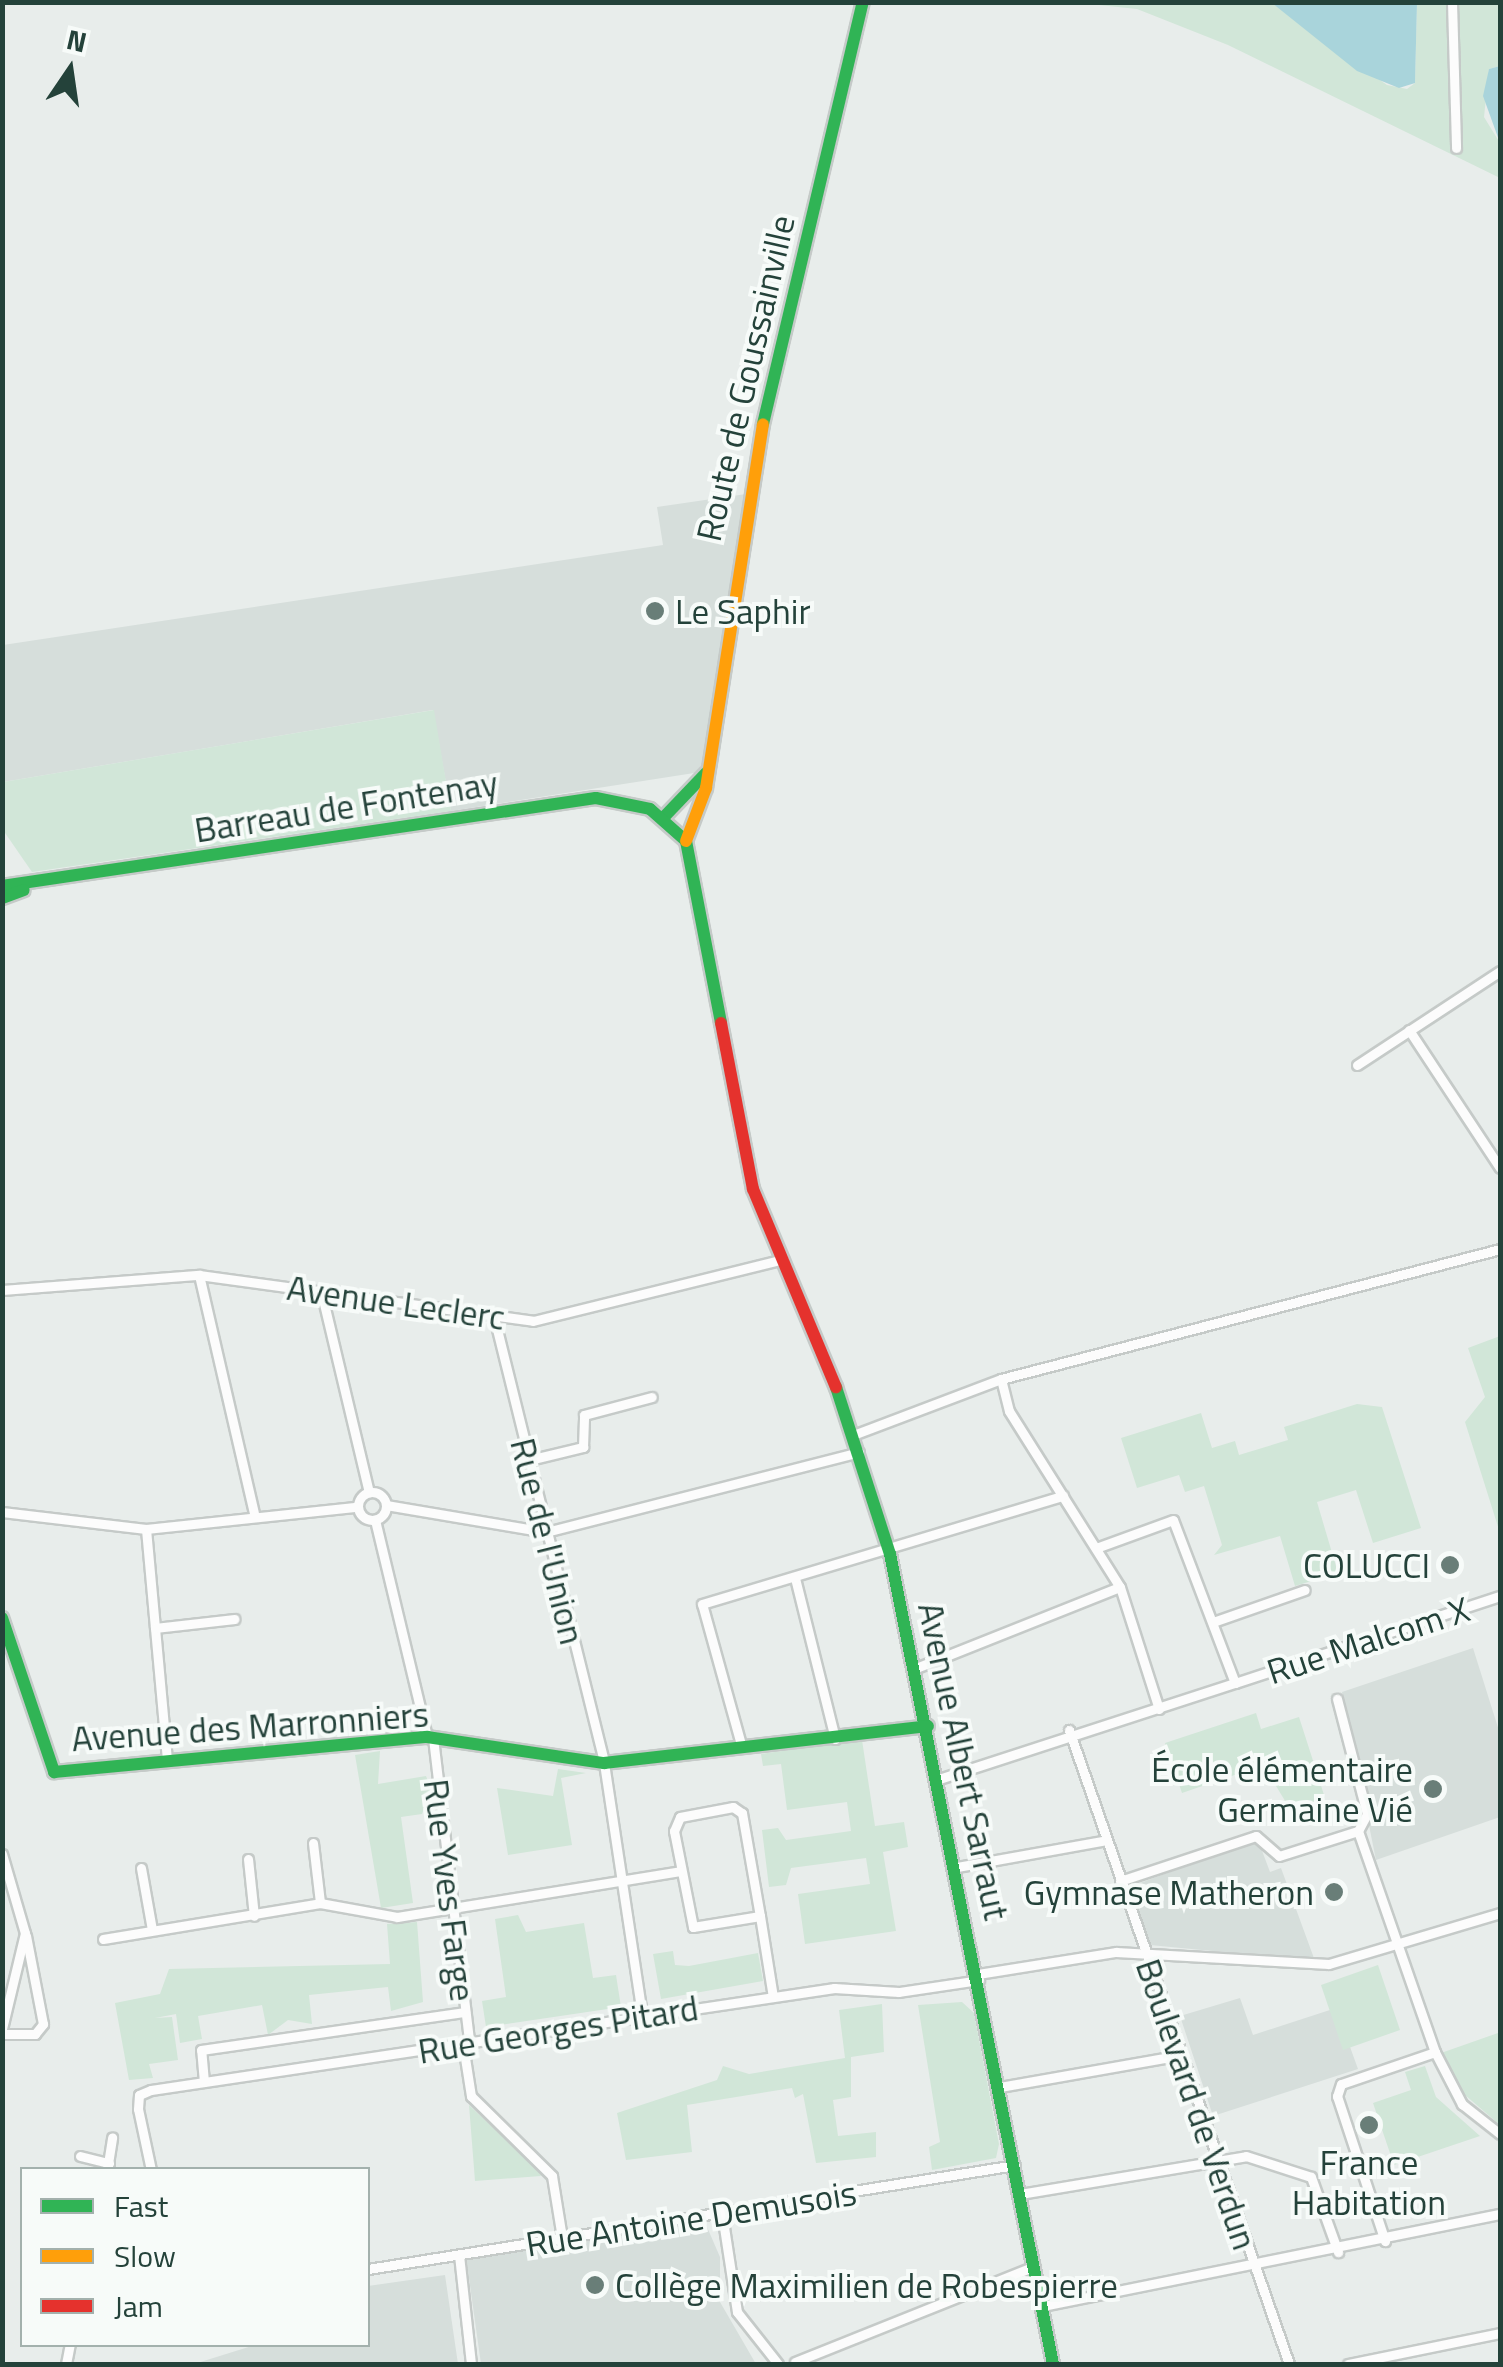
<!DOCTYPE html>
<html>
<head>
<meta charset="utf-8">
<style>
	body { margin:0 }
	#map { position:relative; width:1503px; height:2367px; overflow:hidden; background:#e8edeb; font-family:"Titillium Web",sans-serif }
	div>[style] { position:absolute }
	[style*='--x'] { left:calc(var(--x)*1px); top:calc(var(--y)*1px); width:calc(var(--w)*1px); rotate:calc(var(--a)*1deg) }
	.built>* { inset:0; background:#d6dedb }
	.green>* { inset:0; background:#d1e6d8 }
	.water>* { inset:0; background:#a9d4db }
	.roads { filter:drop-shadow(2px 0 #c5cac8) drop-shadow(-2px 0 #c5cac8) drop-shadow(0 2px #c5cac8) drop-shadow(0 -2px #c5cac8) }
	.street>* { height:9px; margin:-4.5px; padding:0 4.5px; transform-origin:4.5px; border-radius:4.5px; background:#fcfcfc }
	.street>.ring { margin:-4.5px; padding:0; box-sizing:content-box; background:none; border:9px solid #fcfcfc; border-radius:50% }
	.fast>* { height:12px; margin:-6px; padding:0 6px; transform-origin:6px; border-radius:6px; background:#30b455 }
	.slow>* { height:12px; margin:-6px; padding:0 6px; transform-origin:6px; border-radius:6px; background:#ff9f0a }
	.jam>* { height:12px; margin:-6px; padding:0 6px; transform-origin:6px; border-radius:6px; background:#e5322d }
	.dots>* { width:28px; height:28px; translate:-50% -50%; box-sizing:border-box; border:5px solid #f7fbf9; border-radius:50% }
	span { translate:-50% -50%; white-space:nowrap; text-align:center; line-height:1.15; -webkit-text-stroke:8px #f7fbf9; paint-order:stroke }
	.street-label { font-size:35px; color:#24423a }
	.poi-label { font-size:35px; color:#24423a }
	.left { translate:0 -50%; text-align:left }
	.right { translate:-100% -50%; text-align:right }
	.frame { position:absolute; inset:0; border:5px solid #24423a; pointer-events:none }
	.legend { position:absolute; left:20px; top:2167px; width:350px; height:180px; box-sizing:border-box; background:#f7fbf9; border:2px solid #a3b1ad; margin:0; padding:12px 18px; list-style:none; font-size:30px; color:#24423a }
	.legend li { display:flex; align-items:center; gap:20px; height:50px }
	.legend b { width:50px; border:2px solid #a3b1ad }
	.north { position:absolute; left:20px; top:20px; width:100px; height:100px; -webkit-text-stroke:8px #f7fbf9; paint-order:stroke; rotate:13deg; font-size:28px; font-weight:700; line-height:40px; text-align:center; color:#24423a }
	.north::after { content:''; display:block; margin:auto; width:35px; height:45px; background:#24423a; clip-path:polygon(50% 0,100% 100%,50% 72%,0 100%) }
</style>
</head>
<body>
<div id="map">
	<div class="built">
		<div style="clip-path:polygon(746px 494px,707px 771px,451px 811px,433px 710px,3px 782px,3px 645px,663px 545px,657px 507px)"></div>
		<div style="clip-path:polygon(1473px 1648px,1500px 1734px,1500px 1817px,1376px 1860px,1342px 1692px)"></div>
		<div style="clip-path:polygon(1258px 1840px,1270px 1872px,1281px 1868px,1315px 1961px,1150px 1945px,1129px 1887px)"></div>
		<div style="clip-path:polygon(1240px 1998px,1253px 2035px,1336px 2008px,1358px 2069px,1213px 2116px,1180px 2016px)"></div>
		<div style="clip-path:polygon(704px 2220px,720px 2257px,720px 2302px,756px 2364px,481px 2364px,466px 2257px)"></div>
		<div style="clip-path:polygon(445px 2275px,458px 2364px,194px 2364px,255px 2345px,368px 2344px,368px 2286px)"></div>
	</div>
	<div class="green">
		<div style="clip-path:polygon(1080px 3px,1272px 3px,1387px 85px,1407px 89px,1415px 83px,1417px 3px,1500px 3px,1500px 66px,1489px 69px,1484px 117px,1500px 143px,1500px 178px,1228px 45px,1137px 9px)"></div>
		<div style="clip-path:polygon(434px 710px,451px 811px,32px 872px,3px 830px,3px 782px)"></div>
		<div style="clip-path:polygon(1500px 1336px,1500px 1533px,1465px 1422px,1485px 1397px,1468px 1348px)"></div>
		<div style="clip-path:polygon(1357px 1404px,1382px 1407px,1421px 1528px,1373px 1543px,1356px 1490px,1317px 1502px,1338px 1573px,1295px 1586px,1280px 1536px,1214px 1555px,1222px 1545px,1204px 1486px,1185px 1492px,1179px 1475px,1137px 1488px,1121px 1438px,1201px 1413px,1212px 1448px,1235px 1441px,1239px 1455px,1288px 1440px,1284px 1427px)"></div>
		<div style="clip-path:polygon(1256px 1713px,1261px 1729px,1299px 1717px,1325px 1798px,1290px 1809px,1273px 1781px,1258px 1786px,1252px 1769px,1182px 1793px,1165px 1743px)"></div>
		<div style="clip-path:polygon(862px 1740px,875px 1826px,904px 1822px,908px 1847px,883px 1852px,896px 1931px,805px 1944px,798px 1894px,870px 1884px,866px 1858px,791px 1868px,786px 1885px,769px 1887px,762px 1830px,778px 1828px,786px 1840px,851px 1831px,847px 1802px,787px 1810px,781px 1764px,763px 1766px,761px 1754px)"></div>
		<div style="clip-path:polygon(380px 1751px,378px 1784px,426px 1776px,431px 1789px,422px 1814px,401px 1817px,413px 1903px,381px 1908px,355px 1755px)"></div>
		<div style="clip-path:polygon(558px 1769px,586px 1773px,561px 1778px,572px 1845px,508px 1855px,497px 1788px,553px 1796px)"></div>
		<div style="clip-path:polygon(518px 1915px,526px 1932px,584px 1923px,593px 1978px,616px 1975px,621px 2007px,486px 2027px,482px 2001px,506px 1997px,495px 1919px)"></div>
		<div style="clip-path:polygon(417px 1922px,423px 2002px,391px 2011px,388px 1987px,309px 1995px,312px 2024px,288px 2020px,268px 2035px,262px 2005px,198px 2016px,202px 2039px,180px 2043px,176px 2014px,155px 2018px,172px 2017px,178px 2060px,149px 2064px,153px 2078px,129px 2080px,115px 2003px,160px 1994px,169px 1969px,390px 1964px,387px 1924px)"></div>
		<div style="clip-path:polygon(673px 1951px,675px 1965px,689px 1966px,758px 1953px,763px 1981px,661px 1999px,653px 1954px)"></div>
		<div style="clip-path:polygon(1378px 1965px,1400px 2030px,1343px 2050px,1321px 1985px)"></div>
		<div style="clip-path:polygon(962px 2002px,974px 2013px,999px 2144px,996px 2158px,932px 2170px,929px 2147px,940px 2142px,918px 2005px)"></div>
		<div style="clip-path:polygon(882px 2004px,884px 2052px,851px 2057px,851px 2097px,833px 2100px,838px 2136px,876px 2132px,876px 2157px,816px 2163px,803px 2094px,795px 2098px,792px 2088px,687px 2105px,692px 2152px,626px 2160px,617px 2113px,717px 2080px,723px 2066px,749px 2074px,845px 2058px,839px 2010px)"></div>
		<div style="clip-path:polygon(1500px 2021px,1500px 2125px,1458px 2089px,1441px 2053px,1498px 2033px)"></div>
		<div style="clip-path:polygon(1425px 2066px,1436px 2097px,1480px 2136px,1394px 2165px,1373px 2103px,1411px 2090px,1405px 2072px)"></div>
		<div style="clip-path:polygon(469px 2105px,538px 2170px,541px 2176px,475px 2181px)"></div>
	</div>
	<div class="water">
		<div style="clip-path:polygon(1272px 3px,1417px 3px,1415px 83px,1399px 88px,1357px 71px)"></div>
		<div style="clip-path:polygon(1500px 66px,1500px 143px,1483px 96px,1489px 69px)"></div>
	</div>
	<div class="roads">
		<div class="street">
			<div style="--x:1452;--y:2;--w:146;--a:88.4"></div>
			<div style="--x:1409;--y:1030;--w:165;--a:56.6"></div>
			<div style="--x:1357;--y:1065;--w:171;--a:-33.3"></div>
			<div style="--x:199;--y:1275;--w:248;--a:77"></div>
			<div style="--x:2;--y:1290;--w:198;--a:-4.4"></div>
			<div style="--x:199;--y:1275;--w:337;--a:7.8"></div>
			<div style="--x:533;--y:1321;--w:258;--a:-13.9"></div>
			<div style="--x:321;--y:1291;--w:207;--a:76.6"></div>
			<div style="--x:494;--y:1317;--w:459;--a:76.1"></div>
			<div style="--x:604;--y:1763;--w:255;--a:81.4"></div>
			<div style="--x:1001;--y:1379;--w:33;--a:76"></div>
			<div style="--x:1009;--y:1411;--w:208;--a:57.8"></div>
			<div style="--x:1120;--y:1587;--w:128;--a:72.3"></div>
			<div style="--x:853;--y:1435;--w:158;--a:-20.7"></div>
			<div style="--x:1001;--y:1379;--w:516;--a:-14.6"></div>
			<div style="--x:529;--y:1460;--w:56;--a:-13.5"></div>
			<div style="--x:583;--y:1447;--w:32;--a:-88"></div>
			<div style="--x:584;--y:1415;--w:70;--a:-14.8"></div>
			<div class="ring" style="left:358px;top:1492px;width:19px;height:19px"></div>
			<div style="--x:386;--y:1505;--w:162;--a:9.6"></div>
			<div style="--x:546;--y:1532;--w:323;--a:-14.3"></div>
			<div style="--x:2;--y:1512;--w:145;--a:6.7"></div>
			<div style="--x:146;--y:1529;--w:212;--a:-6"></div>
			<div style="--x:375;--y:1520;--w:223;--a:76.5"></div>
			<div style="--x:146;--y:1529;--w:231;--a:84.8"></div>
			<div style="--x:795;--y:1578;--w:166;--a:76"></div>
			<div style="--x:1213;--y:1622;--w:97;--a:-19.2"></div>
			<div style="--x:155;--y:1628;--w:80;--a:-6.5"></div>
			<div style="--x:916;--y:1668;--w:219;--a:-21.7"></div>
			<div style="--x:1235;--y:1683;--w:279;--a:-18.2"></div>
			<div style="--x:1069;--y:1730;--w:671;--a:70.86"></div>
			<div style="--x:433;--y:1738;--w:306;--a:83.2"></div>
			<div style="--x:742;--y:1748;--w:149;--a:-105.5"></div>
			<div style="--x:702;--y:1604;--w:377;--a:-16.7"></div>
			<div style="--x:939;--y:1779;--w:311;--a:-18"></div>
			<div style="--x:1235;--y:1683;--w:174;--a:-110.8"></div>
			<div style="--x:1173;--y:1520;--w:79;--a:160"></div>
			<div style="--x:733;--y:1807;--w:11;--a:34"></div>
			<div style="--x:742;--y:1813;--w:105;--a:80.1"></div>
			<div style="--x:760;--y:1916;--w:68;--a:170.7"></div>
			<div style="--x:693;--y:1927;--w:98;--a:-101.2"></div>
			<div style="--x:674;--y:1831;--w:15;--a:-67"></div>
			<div style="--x:680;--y:1817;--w:54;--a:-10.7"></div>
			<div style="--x:1358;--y:1831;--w:234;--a:70.8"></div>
			<div style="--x:1435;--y:2052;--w:99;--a:161.2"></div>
			<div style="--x:1341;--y:2084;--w:13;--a:108"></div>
			<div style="--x:1337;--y:2096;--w:153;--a:71.7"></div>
			<div style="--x:313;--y:1843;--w:60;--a:83.3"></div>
			<div style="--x:2;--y:1854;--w:82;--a:73.8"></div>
			<div style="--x:25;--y:1933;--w:99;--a:103.5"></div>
			<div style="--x:248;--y:1859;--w:57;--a:84"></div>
			<div style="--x:957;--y:1867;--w:152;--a:-10.2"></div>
			<div style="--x:141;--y:1868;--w:63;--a:79.9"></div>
			<div style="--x:1120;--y:1881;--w:143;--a:-18.3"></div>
			<div style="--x:1256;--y:1836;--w:30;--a:41"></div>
			<div style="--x:1279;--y:1856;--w:83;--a:-17.6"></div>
			<div style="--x:1358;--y:1831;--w:19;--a:-62"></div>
			<div style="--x:1367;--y:1814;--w:119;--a:-104.6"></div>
			<div style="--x:760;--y:1916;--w:82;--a:80.9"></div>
			<div style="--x:103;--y:1939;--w:220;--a:-9.4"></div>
			<div style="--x:320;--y:1903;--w:78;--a:10.3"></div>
			<div style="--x:397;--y:1917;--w:287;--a:-9.2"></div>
			<div style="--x:978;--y:1974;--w:140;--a:-9.1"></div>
			<div style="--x:1116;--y:1952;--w:213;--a:3.2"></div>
			<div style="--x:1329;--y:1964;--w:178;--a:-16.6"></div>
			<div style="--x:2;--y:2034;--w:33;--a:0"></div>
			<div style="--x:35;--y:2034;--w:13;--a:-51"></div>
			<div style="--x:43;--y:2024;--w:90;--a:-100.9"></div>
			<div style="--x:463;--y:2045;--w:52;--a:81.1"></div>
			<div style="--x:471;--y:2096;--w:114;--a:44.6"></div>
			<div style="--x:552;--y:2176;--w:63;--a:80.8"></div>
			<div style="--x:1435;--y:2052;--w:59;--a:62.6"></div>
			<div style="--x:1462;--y:2104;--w:48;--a:38.3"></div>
			<div style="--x:204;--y:2082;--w:32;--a:-95"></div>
			<div style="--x:201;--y:2050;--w:267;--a:-8.2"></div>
			<div style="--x:1000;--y:2087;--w:184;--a:-10"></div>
			<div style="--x:80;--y:2156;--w:30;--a:14"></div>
			<div style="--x:107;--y:2170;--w:33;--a:-81"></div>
			<div style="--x:151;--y:2170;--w:62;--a:-102"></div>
			<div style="--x:138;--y:2109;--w:14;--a:-86"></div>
			<div style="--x:139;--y:2095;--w:13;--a:-23"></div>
			<div style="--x:151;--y:2090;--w:691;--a:-8.49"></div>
			<div style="--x:834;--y:1988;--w:65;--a:3.5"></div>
			<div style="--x:899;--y:1992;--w:81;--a:-8.5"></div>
			<div style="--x:1020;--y:2194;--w:229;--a:-9.5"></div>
			<div style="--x:1246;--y:2156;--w:68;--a:17.9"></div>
			<div style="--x:1311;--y:2177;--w:80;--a:70.2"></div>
			<div style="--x:722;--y:2214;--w:99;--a:81.3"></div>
			<div style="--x:737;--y:2312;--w:66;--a:51.7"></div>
			<div style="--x:459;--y:2255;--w:110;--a:83.7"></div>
			<div style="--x:368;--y:2269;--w:655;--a:-9.13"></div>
			<div style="--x:1043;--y:2306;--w:466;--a:-11.4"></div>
			<div style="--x:795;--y:2362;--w:258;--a:-21.8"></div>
			<div style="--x:66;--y:2364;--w:20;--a:-79"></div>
			<div style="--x:1348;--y:2364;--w:155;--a:-11.5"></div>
		</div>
		<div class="fast">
			<div style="--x:763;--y:424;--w:434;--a:-76.7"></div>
			<div style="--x:663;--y:818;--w:62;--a:-46.3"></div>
			<div style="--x:2;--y:886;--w:600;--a:-8.43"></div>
			<div style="--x:596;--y:798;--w:55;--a:11.5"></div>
			<div style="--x:650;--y:809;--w:48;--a:41.6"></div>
			<div style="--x:686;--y:841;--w:185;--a:79.1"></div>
			<div style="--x:2;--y:898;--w:23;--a:-20"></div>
			<div style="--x:836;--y:1387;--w:176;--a:72.1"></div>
			<div style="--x:890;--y:1554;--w:826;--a:78.62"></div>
			<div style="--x:2;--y:1618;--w:163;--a:71.3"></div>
			<div style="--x:54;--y:1772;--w:375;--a:-5.4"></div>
			<div style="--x:427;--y:1737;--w:179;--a:8.4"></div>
			<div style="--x:604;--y:1763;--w:326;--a:-6.5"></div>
		</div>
		<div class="slow">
			<div style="--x:686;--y:841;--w:57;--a:-69.3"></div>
			<div style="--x:706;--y:788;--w:368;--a:-81.1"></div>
		</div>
		<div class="jam">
			<div style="--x:721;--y:1023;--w:169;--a:79.1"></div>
			<div style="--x:753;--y:1189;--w:215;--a:67.3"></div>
		</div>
	</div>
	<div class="dots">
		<div style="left:655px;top:611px;background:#697e78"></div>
		<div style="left:1450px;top:1565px;background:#697e78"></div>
		<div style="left:1433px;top:1789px;background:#697e78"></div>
		<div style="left:1334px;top:1892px;background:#697e78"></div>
		<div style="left:1369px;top:2125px;background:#697e78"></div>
		<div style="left:595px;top:2285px;background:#697e78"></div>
	</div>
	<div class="street-label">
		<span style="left:745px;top:378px;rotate:-77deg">Route de Goussainville</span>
		<span style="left:346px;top:806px;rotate:-9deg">Barreau de Fontenay</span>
		<span style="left:396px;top:1302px;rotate:8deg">Avenue Leclerc</span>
		<span style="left:548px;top:1541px;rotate:76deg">Rue de l'Union</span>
		<span style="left:1368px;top:1640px;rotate:-18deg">Rue Malcom X</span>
		<span style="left:250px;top:1726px;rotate:-4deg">Avenue des Marronniers</span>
		<span style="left:964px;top:1761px;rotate:78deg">Avenue Albert Sarraut</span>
		<span style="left:450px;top:1890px;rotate:83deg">Rue Yves Farge</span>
		<span style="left:558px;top:2029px;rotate:-9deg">Rue Georges Pitard</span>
		<span style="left:1197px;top:2104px;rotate:71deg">Boulevard de Verdun</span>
		<span style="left:691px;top:2218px;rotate:-9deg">Rue Antoine Demusois</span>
	</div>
	<div class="poi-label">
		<span class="left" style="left:675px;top:611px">Le Saphir</span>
		<span class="right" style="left:1430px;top:1565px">COLUCCI</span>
		<span class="right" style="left:1413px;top:1789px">École élémentaire<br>Germaine Vié</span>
		<span class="right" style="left:1314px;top:1892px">Gymnase Matheron</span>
		<span style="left:1369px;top:2182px">France<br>Habitation</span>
		<span class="left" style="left:615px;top:2285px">Collège Maximilien de Robespierre</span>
	</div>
	<div class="frame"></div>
	<ul class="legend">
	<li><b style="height:12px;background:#30b455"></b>Fast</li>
	<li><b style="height:12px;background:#ff9f0a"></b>Slow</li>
	<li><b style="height:12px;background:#e5322d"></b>Jam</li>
	</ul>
	<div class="north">N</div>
</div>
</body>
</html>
